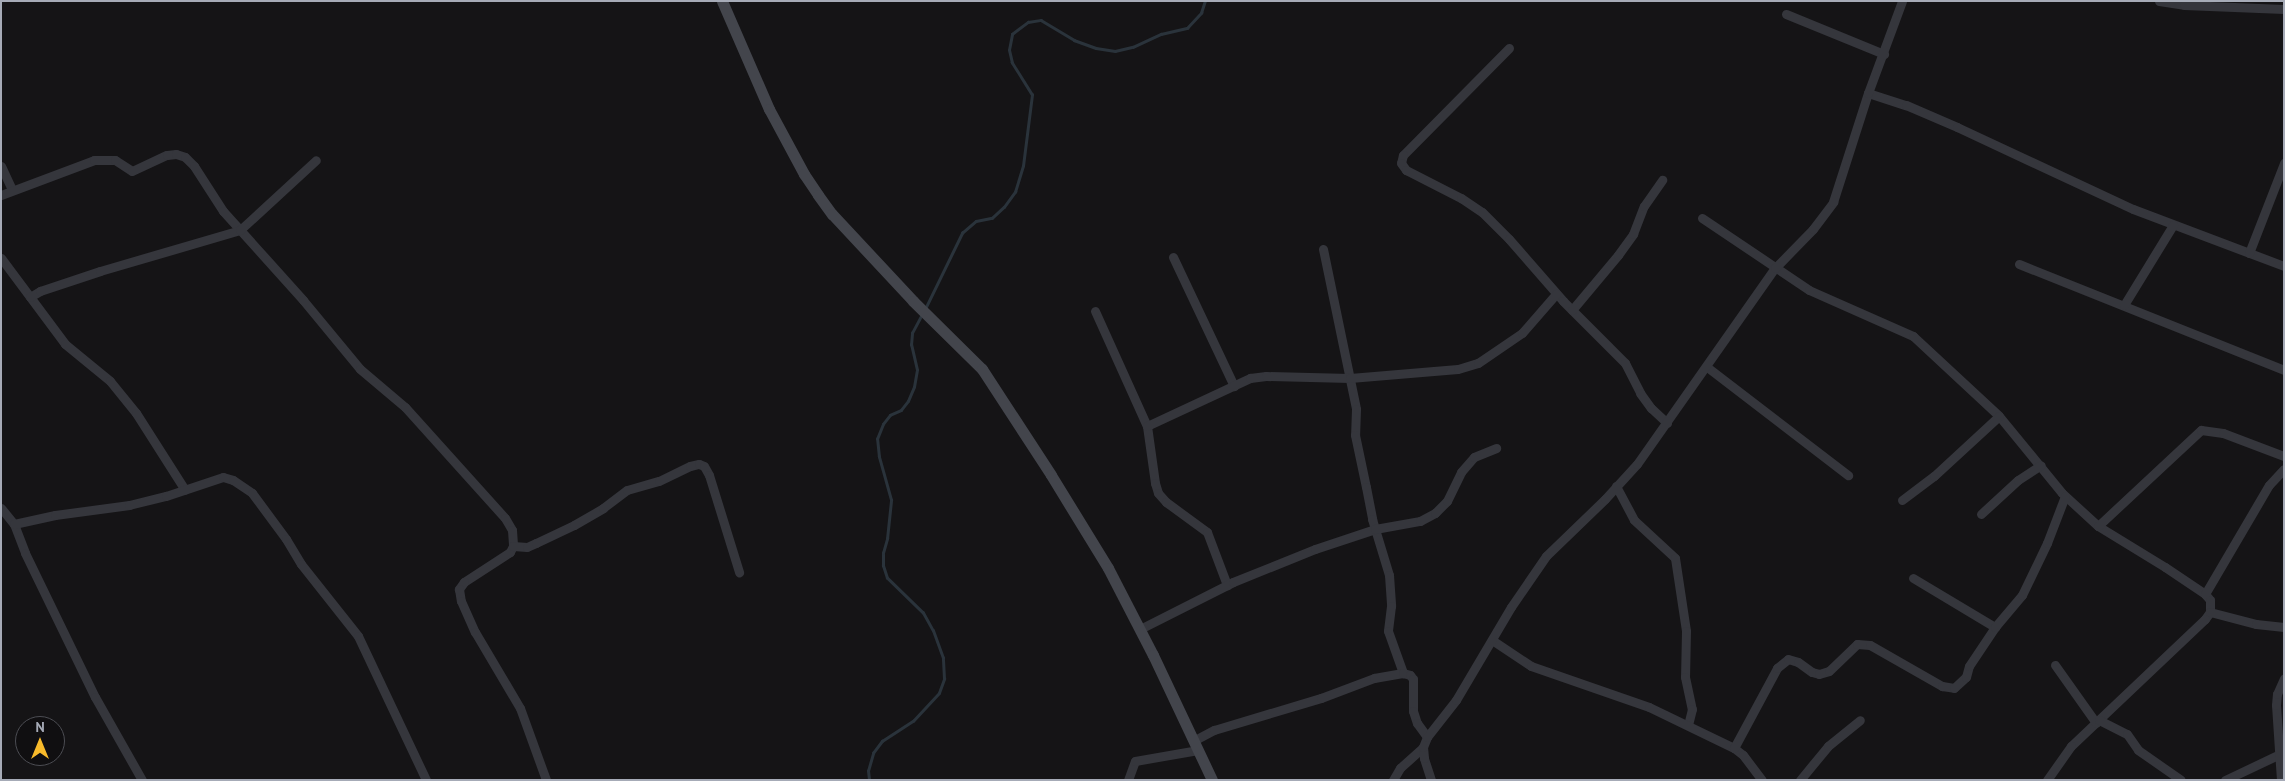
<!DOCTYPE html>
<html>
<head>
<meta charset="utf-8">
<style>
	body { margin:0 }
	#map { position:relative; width:2285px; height:781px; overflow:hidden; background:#151416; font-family:"PT Sans",sans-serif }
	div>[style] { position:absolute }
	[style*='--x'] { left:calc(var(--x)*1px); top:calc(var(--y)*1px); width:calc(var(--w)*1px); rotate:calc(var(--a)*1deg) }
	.stream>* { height:2.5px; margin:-1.25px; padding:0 1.25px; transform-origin:1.25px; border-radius:1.25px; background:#2a333b }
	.minor>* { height:9px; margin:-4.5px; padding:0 4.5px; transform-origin:4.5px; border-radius:4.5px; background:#35363c }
	.secondary>* { height:11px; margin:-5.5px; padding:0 5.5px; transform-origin:5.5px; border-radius:5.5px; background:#43454c }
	span { translate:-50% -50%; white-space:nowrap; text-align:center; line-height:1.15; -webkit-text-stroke:4px #100f11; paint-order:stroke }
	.frame { position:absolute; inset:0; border:2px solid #a6abb7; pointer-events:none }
	.north { position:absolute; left:15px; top:716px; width:50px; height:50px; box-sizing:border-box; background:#100f11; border:1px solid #4c4d53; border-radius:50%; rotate:0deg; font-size:14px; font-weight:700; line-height:20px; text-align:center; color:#a6abb7 }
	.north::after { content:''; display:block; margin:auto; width:18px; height:22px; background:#f8ba2b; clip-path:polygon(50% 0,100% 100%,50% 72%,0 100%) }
</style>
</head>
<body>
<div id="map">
	<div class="stream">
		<div style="--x:925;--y:309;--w:85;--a:-64"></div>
		<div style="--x:962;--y:233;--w:18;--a:-41"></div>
		<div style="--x:976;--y:221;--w:16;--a:-11"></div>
		<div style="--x:992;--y:218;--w:16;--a:-43"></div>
		<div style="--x:1004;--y:207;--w:19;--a:-54"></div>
		<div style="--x:1015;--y:192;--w:27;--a:-73"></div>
		<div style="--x:1023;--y:166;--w:72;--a:-82.8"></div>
		<div style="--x:1032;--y:95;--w:38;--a:-122"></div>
		<div style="--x:1012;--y:63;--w:13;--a:-103"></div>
		<div style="--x:1009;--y:50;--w:16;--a:-79"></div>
		<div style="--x:1012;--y:34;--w:20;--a:-37"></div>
		<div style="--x:1028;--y:22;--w:13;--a:-9"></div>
		<div style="--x:1041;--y:20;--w:39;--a:31"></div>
		<div style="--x:1074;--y:40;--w:23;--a:20"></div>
		<div style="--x:1096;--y:48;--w:19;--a:9"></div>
		<div style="--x:1115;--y:51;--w:18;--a:-13"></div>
		<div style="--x:1133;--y:47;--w:31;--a:-25"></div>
		<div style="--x:1161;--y:34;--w:27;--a:-13"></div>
		<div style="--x:1187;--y:28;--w:21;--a:-47"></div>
		<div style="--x:1201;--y:13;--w:13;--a:-72"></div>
		<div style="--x:869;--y:780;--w:9;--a:-96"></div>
		<div style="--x:868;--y:771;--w:19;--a:-74"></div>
		<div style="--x:873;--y:753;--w:15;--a:-53"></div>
		<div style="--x:882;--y:741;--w:37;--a:-33"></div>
		<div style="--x:913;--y:721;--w:38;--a:-47"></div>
		<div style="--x:939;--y:693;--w:15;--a:-70"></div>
		<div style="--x:944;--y:679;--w:21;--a:-93"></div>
		<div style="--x:943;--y:658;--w:29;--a:-110"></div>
		<div style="--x:933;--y:631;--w:21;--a:-119"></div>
		<div style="--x:923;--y:613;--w:50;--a:-135.8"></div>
		<div style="--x:887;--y:578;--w:13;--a:-108"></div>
		<div style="--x:883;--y:566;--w:13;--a:-90"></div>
		<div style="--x:883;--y:553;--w:15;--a:-74"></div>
		<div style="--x:887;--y:539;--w:39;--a:-84"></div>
		<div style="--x:891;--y:500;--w:45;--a:-105.6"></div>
		<div style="--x:879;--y:457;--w:18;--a:-96"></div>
		<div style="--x:877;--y:439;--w:16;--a:-68"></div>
		<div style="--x:883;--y:424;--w:11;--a:-52"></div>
		<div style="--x:890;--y:415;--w:12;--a:-24"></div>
		<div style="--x:901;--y:410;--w:11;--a:-52"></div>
		<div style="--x:908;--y:401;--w:15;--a:-67"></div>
		<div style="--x:914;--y:387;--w:17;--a:-80"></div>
		<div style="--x:917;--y:370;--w:26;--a:-103"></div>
		<div style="--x:911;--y:345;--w:12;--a:-85"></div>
		<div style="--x:912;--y:333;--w:21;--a:-62"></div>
	</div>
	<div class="minor">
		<div style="--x:2159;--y:1;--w:25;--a:9"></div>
		<div style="--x:2184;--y:5;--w:100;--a:2.3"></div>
		<div style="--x:1786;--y:14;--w:106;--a:22.2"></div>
		<div style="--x:1509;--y:48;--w:151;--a:134.7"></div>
		<div style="--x:1403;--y:155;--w:8;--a:104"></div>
		<div style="--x:1401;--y:163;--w:9;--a:54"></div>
		<div style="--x:1406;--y:170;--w:62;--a:27"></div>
		<div style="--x:1461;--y:198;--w:25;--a:34"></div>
		<div style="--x:1482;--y:212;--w:38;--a:45"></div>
		<div style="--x:1509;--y:239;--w:82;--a:48.9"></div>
		<div style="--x:1563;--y:301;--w:88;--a:45"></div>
		<div style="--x:1625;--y:363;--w:34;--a:63"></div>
		<div style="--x:1640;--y:393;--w:19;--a:54"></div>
		<div style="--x:1651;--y:408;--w:22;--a:43"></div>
		<div style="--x:1868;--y:93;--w:40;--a:18"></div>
		<div style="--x:1906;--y:105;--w:56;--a:23.3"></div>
		<div style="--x:1957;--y:127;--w:194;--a:25"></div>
		<div style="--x:2133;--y:209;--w:161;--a:20.7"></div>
		<div style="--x:1;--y:166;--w:26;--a:65"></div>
		<div style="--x:1;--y:195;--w:99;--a:-20.6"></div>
		<div style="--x:94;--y:160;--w:21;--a:0"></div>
		<div style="--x:115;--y:160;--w:20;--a:33"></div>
		<div style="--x:132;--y:171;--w:38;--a:-25"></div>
		<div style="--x:167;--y:155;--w:9;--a:-6"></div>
		<div style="--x:176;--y:154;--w:9;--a:18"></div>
		<div style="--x:185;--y:157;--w:13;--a:45"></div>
		<div style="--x:194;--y:166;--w:54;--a:57.2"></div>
		<div style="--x:223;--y:211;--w:120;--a:48"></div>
		<div style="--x:303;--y:300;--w:89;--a:50.4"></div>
		<div style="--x:360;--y:369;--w:59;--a:40.2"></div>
		<div style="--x:405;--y:407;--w:149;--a:48"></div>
		<div style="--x:505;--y:518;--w:14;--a:60"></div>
		<div style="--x:512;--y:530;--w:16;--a:86"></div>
		<div style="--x:513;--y:546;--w:7;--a:117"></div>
		<div style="--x:510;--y:552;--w:55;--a:146.9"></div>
		<div style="--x:464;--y:582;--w:9;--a:126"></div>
		<div style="--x:459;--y:589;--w:12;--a:81"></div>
		<div style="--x:461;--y:601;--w:34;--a:66"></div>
		<div style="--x:475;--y:632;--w:88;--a:59.4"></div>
		<div style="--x:520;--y:708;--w:77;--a:70.1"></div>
		<div style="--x:1702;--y:218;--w:129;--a:33.9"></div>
		<div style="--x:1809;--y:290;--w:114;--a:23.9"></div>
		<div style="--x:1913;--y:336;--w:117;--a:42.9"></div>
		<div style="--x:1999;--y:416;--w:99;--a:50.7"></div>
		<div style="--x:2062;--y:493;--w:49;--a:42.5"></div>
		<div style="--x:2098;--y:526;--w:79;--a:31.5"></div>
		<div style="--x:2165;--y:567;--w:48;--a:34"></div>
		<div style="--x:2205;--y:594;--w:8;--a:50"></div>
		<div style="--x:2210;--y:600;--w:12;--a:90"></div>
		<div style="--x:2210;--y:612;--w:9;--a:126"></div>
		<div style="--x:2205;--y:619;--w:185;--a:136.5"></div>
		<div style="--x:2071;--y:746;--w:42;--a:125.2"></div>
		<div style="--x:1323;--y:249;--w:163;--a:78.3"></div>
		<div style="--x:1356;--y:409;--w:26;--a:92"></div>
		<div style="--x:1355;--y:435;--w:53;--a:78.1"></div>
		<div style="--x:1366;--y:487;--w:33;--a:79"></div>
		<div style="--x:1372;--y:519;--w:59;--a:73.1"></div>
		<div style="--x:1389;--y:575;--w:31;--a:86"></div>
		<div style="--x:1391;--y:606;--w:25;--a:97"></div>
		<div style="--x:1388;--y:631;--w:45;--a:70.3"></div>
		<div style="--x:2249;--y:253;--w:97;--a:-68.7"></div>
		<div style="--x:1173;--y:257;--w:143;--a:64.7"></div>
		<div style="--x:1;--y:258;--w:107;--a:53.3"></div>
		<div style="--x:65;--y:344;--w:58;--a:39.4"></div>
		<div style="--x:110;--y:381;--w:41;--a:50.9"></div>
		<div style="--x:136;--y:413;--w:91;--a:57.5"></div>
		<div style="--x:2019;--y:264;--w:285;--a:21.8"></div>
		<div style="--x:30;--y:297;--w:12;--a:-31"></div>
		<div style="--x:40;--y:291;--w:63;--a:-18.4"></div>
		<div style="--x:100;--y:271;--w:146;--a:-16.3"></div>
		<div style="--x:240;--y:230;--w:103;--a:-42.6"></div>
		<div style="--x:2124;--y:305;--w:94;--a:-58.5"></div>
		<div style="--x:1572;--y:310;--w:72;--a:-50.1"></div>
		<div style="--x:1618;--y:255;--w:26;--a:-54"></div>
		<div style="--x:1633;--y:234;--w:30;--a:-69"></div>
		<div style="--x:1644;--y:206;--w:32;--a:-55"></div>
		<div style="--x:1095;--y:311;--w:126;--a:65.7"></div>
		<div style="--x:1147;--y:426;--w:58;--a:82"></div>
		<div style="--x:1155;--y:483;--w:10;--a:73"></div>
		<div style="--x:1158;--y:493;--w:12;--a:48"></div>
		<div style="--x:1166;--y:502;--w:51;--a:36.2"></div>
		<div style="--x:1207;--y:532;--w:57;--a:69.3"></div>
		<div style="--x:1707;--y:367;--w:178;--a:37.5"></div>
		<div style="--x:1147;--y:426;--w:114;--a:-25"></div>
		<div style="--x:1250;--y:378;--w:16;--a:-7"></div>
		<div style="--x:1266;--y:376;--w:84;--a:1.4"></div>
		<div style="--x:1350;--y:378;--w:108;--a:-4.8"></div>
		<div style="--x:1458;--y:369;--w:21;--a:-17"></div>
		<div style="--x:1478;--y:363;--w:53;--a:-34.3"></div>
		<div style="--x:1522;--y:333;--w:52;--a:-48.9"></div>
		<div style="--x:1616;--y:486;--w:38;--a:62"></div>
		<div style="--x:1634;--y:520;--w:56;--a:42.8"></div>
		<div style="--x:1675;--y:558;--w:74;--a:81.4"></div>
		<div style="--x:1686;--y:631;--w:46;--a:91.2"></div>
		<div style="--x:1685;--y:677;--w:33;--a:78"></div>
		<div style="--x:1692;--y:709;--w:16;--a:104"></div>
		<div style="--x:1902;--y:500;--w:40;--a:-37"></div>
		<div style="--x:1934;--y:476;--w:88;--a:-42.7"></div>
		<div style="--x:1;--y:508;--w:21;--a:51"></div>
		<div style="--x:14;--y:524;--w:31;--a:69"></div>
		<div style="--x:25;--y:553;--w:160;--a:64.1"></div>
		<div style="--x:95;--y:697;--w:95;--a:60.5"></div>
		<div style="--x:1981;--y:514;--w:50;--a:-42.6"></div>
		<div style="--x:2018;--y:480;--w:27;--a:-33"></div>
		<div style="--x:14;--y:524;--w:42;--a:-12.4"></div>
		<div style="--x:55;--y:515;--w:75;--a:-7.7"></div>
		<div style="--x:129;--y:505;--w:38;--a:-14"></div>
		<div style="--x:166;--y:496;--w:60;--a:-18.4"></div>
		<div style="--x:223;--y:477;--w:10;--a:17"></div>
		<div style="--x:233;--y:480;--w:23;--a:34"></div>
		<div style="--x:252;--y:493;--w:57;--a:53.5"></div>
		<div style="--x:286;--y:539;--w:29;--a:59"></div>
		<div style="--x:301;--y:564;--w:92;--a:51.6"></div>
		<div style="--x:358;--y:636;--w:159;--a:64.7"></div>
		<div style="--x:2098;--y:526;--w:141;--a:-43"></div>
		<div style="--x:2201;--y:430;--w:22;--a:8"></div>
		<div style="--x:2223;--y:433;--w:65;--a:20.7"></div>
		<div style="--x:513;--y:546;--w:14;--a:4"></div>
		<div style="--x:527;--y:547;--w:10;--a:-24"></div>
		<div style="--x:536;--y:543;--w:42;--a:-25.3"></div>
		<div style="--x:574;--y:525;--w:34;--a:-30"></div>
		<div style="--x:603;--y:508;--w:30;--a:-37"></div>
		<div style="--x:627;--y:490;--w:33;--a:-16"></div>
		<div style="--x:659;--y:481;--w:34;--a:-26"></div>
		<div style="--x:690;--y:466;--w:9;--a:-13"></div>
		<div style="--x:699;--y:464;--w:5;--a:22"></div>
		<div style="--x:704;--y:466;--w:10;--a:61"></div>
		<div style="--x:709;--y:475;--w:102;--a:72.8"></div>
		<div style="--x:1913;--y:578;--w:96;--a:30.9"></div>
		<div style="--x:2205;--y:594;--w:126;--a:-59.6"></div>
		<div style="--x:2269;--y:485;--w:22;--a:-47"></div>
		<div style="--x:2210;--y:612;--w:48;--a:14.6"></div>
		<div style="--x:2256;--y:624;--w:28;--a:6"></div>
		<div style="--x:1140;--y:629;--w:104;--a:-26.8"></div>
		<div style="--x:1233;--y:582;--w:88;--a:-21.9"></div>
		<div style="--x:1315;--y:549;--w:63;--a:-18.4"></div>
		<div style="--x:1375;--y:529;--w:46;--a:-10.1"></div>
		<div style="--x:1420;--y:521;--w:17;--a:-28"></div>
		<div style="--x:1435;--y:513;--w:17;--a:-45"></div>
		<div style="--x:1447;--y:501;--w:32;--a:-64"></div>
		<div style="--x:1461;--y:472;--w:20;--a:-49"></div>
		<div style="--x:1474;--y:457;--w:24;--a:-22"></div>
		<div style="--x:1492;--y:640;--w:47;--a:33.7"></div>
		<div style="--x:1531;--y:666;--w:125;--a:19.2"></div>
		<div style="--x:1649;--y:707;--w:94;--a:25.8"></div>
		<div style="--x:1734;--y:748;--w:11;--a:38"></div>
		<div style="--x:1743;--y:755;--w:31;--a:53"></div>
		<div style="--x:2055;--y:665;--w:71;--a:54.7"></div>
		<div style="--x:2099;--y:720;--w:31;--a:27"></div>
		<div style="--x:2127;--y:734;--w:19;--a:55"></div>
		<div style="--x:2138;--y:750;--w:52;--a:34.9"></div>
		<div style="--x:1193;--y:741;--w:24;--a:-28"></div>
		<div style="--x:1214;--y:730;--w:112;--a:-16.7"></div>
		<div style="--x:1321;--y:698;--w:57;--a:-20.7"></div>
		<div style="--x:1374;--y:678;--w:29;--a:-10"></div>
		<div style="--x:1403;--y:673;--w:7;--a:16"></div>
		<div style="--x:1410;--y:675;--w:5;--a:53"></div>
		<div style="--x:1413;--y:679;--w:32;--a:90"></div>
		<div style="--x:1413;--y:711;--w:13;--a:72"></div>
		<div style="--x:1417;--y:723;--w:17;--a:54"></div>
		<div style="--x:1734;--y:748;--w:91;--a:-61.7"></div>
		<div style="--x:1777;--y:668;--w:14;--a:-39"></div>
		<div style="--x:1788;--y:659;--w:10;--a:17"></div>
		<div style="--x:1798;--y:662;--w:17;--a:36"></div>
		<div style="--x:1812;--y:672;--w:7;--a:16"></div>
		<div style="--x:1819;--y:674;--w:10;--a:-17"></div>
		<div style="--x:1829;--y:671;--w:39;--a:-44"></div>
		<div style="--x:1857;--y:644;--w:13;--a:4"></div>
		<div style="--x:1870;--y:645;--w:83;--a:29.7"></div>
		<div style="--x:1942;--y:686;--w:12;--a:9"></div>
		<div style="--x:1954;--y:688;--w:16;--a:-43"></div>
		<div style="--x:1966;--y:677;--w:11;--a:-75"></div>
		<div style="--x:1969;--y:666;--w:47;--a:-56.3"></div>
		<div style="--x:1995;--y:627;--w:42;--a:-49.8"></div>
		<div style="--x:2022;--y:595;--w:58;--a:-64.3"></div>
		<div style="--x:2047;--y:543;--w:50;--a:-69"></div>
		<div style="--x:1128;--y:780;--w:20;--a:-70"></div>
		<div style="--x:1135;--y:761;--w:64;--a:-9.9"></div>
		<div style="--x:1393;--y:780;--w:14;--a:-60"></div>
		<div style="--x:1400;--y:768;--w:31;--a:-42"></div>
		<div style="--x:1431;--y:780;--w:23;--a:-108"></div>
		<div style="--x:1424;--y:758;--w:11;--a:-95"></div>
		<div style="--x:1423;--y:747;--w:11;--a:-68"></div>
		<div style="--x:1427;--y:737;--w:47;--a:-51.9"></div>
		<div style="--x:1456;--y:700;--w:108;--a:-59.4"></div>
		<div style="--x:1511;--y:607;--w:62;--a:-55.5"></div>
		<div style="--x:1546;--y:556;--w:82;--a:-44"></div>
		<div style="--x:1605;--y:499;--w:47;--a:-47.6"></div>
		<div style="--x:1637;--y:464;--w:240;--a:-54.9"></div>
		<div style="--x:1775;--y:268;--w:54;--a:-45.7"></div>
		<div style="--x:1813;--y:229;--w:34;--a:-53"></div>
		<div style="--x:1833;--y:202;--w:114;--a:-72.2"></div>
		<div style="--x:1868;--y:93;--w:98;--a:-69.7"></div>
		<div style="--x:1800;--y:780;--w:44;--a:-50.5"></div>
		<div style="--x:1828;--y:746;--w:41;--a:-39.1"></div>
		<div style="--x:2225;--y:780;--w:61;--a:-25.3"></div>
		<div style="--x:2281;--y:780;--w:75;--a:-93.8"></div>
		<div style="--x:2276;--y:705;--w:11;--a:-85"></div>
		<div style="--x:2277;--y:694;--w:17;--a:-66"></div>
	</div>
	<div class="secondary">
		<div style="--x:722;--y:1;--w:118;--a:66.5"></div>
		<div style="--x:769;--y:109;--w:74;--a:61.7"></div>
		<div style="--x:804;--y:174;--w:25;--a:56"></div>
		<div style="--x:818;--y:195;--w:24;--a:54"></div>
		<div style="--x:832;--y:214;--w:119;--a:47"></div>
		<div style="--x:913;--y:301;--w:97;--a:44.6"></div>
		<div style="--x:982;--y:369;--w:126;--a:56.9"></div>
		<div style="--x:1051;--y:475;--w:109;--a:58.5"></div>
		<div style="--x:1108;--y:568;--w:98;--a:62.7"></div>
		<div style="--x:1153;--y:655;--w:138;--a:64.7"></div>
	</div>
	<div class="frame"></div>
	<div class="north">N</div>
</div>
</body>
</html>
